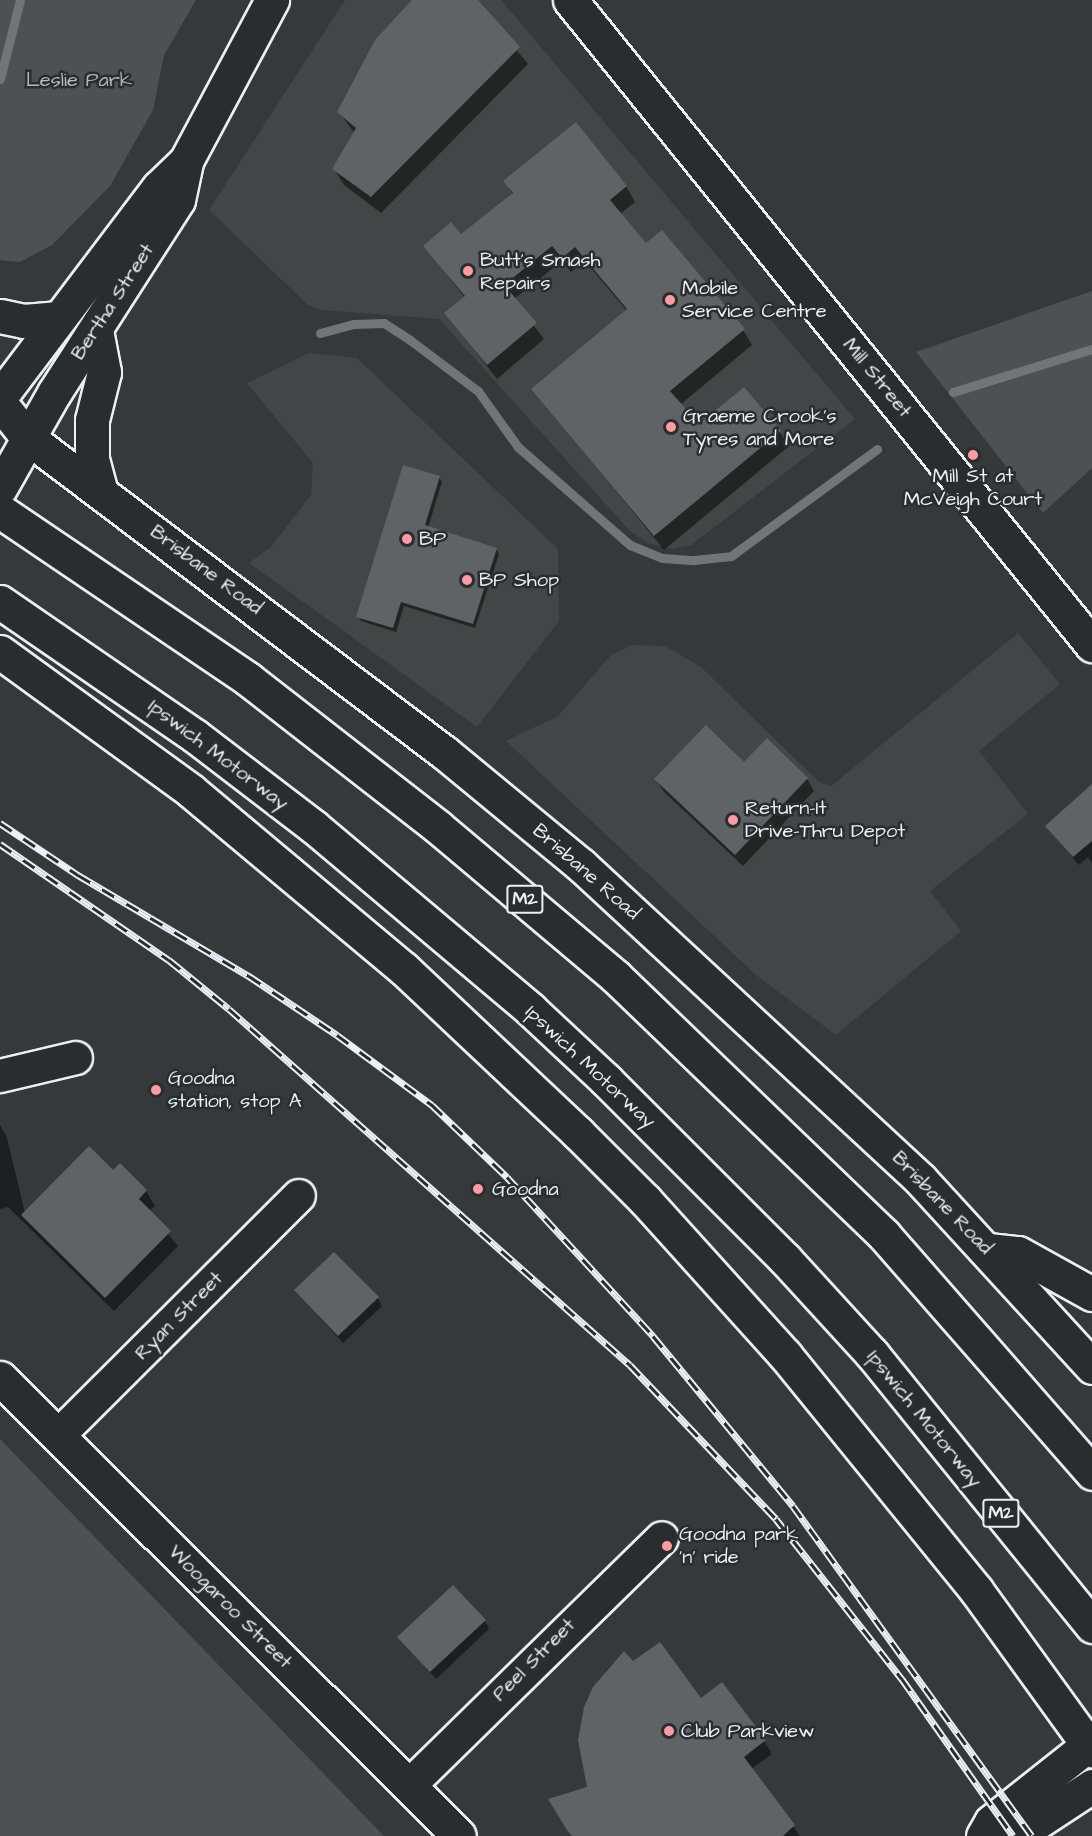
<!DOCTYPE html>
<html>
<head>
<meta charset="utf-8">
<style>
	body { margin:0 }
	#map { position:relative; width:1092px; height:1836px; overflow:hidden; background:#35393a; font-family:"Architects Daughter",sans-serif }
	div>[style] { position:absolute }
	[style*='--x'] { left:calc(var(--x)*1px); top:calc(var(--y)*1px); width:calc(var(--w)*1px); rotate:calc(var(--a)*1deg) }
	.built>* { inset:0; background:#424647 }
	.green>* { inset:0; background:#4d5152 }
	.shadow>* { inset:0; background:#0007 }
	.stream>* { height:9px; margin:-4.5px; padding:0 4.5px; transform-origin:4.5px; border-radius:4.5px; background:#707579 }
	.building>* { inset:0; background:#5f6365 }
	.roads { filter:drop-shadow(2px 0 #e8f1f8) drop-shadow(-2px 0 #e8f1f8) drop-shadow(0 2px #e8f1f8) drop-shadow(0 -2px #e8f1f8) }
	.street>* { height:32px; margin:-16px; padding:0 16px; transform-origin:16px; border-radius:16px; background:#2a2d2e }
	.secondary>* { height:33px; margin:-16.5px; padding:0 16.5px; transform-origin:16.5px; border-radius:16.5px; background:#2a2d2e }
	.highway>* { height:33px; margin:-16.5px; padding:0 16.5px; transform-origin:16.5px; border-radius:16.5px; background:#2a2d2e }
	.rail>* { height:7px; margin-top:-3.5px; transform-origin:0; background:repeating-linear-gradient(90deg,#2a2d2e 0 14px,#e8f1f8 0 28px); box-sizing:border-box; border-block:2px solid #e8f1f8 }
	.dots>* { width:16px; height:16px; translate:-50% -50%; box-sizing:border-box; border:3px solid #2a2d2e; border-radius:50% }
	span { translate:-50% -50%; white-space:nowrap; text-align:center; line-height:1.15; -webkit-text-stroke:5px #2a2d2e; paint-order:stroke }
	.shield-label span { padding:2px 4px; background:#2a2d2e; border:2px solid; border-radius:4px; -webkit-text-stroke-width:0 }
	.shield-label { font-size:18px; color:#e8f1f8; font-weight:700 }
	.park-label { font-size:20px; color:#b2b9be }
	.poi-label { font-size:20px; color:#e8f1f8 }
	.left { translate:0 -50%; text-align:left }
	.street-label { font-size:20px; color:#e8f1f8 }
</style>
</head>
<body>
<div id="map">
	<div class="built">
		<div style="clip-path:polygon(345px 0,501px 0,855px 419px,691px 545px,672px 549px,648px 543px,630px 531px,439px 319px,321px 310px,307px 304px,209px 210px)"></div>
		<div style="clip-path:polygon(309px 353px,357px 358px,558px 549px,559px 621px,477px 727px,249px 563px,271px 547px,311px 495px,313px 463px,247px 383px)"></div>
		<div style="clip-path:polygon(1018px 633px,1060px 684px,979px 751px,1028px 814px,930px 891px,961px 931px,836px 1035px,756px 975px,506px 741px,558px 716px,611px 655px,632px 645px,665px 646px,701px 667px,819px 782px,831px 786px)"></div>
	</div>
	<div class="green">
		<div style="clip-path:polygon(0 0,196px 0,164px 55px,153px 110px,110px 186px,52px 245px,20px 262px,0 260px)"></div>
		<div style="clip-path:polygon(1092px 291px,1092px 468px,1043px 513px,916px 352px)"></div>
		<div style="clip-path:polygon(0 1439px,384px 1836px,0 1836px)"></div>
	</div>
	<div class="shadow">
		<div style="clip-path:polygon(414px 0,476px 0,528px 64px,381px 213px,344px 185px,334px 169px,355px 134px,339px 112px)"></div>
		<div style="clip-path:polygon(505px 181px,626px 186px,635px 202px,620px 214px,646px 245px,743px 330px,752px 345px,680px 405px,698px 426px,780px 432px,788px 447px,664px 550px,533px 389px,627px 311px,585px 261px,571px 272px,562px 261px,514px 299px,544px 339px,497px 379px,446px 314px,465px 298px,425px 246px,461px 236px,513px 195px)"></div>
		<div style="clip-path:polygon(439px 477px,442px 482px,428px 528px,496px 549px,499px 554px,475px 628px,404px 606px,396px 632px,361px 621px,358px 616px)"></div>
		<div style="clip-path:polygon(744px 764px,807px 779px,814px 791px,743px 866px,664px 792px,656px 780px)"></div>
		<div style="clip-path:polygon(1092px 797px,1092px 863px,1088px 857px,1079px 865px,1047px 826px)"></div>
		<div style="clip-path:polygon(0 1125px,7px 1138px,25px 1213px,113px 1172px,120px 1165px,146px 1191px,155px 1206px,149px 1211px,178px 1246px,114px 1311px,8px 1207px,0 1209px)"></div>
		<div style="clip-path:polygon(296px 1291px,377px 1297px,382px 1306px,343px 1343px)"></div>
		<div style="clip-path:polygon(485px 1621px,489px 1629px,436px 1679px,399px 1637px)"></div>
		<div style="clip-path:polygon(624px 1653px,632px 1663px,764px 1741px,772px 1754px,751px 1769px,800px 1836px,575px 1836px,588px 1788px,586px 1707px,607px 1670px)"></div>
	</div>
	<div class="stream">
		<div style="--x:0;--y:79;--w:81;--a:-75.8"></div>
		<div style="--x:320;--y:333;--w:35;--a:-15"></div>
		<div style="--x:354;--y:324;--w:30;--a:-2"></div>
		<div style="--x:384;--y:323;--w:31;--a:33"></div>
		<div style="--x:410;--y:340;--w:85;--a:36.9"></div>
		<div style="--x:478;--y:391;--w:69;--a:54.5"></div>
		<div style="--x:518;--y:447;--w:149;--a:41.2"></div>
		<div style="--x:630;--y:545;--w:35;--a:22"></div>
		<div style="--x:663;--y:558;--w:31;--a:4"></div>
		<div style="--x:694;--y:560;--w:37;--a:-6"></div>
		<div style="--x:731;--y:556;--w:181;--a:-36.2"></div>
		<div style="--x:953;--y:392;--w:145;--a:-17.2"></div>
	</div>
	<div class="building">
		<div style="clip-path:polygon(412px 0,478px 0,520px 47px,371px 197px,332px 169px,356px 128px,337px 112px,375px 40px)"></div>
		<div style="clip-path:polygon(576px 122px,627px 186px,610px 200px,646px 243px,662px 230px,745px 329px,670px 391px,699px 424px,744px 387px,781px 431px,654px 536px,531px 389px,627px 309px,575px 247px,562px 258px,552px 246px,504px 285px,537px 323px,487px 365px,444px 313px,465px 296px,423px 246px,451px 222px,461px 234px,513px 193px,503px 181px)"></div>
		<div style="clip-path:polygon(403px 465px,440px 476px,425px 525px,497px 548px,473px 624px,401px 602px,393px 628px,356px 617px)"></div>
		<div style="clip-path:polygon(706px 725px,744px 762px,767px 738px,808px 778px,735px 855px,654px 779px)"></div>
		<div style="clip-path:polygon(1092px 784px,1092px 841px,1073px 857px,1045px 826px)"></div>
		<div style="clip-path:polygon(89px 1146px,113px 1170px,120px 1163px,147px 1190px,139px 1199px,171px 1231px,105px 1298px,21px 1215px)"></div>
		<div style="clip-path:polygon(334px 1252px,379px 1297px,338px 1336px,294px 1290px)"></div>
		<div style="clip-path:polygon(453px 1585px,486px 1620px,430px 1672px,397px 1637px)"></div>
		<div style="clip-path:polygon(660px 1642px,701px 1698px,722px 1682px,766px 1740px,744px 1757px,795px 1825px,783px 1836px,572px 1836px,567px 1830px,548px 1799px,587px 1787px,578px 1740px,584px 1707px,593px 1687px,624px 1651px,633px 1661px)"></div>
	</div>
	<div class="roads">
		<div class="street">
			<div style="--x:0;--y:1076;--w:78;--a:-13.3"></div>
			<div style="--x:58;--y:1436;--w:340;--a:-44.9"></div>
			<div style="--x:409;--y:1786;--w:354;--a:-44.4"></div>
		</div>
		<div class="secondary">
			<div style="--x:570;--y:0;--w:830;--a:51.02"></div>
			<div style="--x:0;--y:316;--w:25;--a:12"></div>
			<div style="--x:24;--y:321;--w:35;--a:-5"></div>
			<div style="--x:96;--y:330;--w:43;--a:79.2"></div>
			<div style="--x:104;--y:372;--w:49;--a:104"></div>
			<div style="--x:92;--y:420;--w:39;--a:90"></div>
			<div style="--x:92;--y:459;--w:31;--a:75"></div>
			<div style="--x:0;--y:397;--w:263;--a:-52.9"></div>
			<div style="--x:159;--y:187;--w:37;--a:-44"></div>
			<div style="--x:186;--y:161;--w:183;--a:-61.9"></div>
			<div style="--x:0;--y:403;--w:43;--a:51.5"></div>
			<div style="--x:27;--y:437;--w:524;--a:37.09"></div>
			<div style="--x:445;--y:753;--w:176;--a:39.5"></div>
			<div style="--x:581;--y:865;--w:462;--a:42.8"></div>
			<div style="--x:920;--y:1179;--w:255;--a:47.5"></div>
			<div style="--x:0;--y:488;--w:109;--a:-60.4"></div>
			<div style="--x:54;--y:393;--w:229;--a:-57.3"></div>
			<div style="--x:178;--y:200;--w:40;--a:-78"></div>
			<div style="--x:988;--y:1250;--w:30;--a:6"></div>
			<div style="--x:1018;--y:1253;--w:85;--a:29"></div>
			<div style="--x:0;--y:1378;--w:648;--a:44.94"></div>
			<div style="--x:983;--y:1836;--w:16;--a:-60"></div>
			<div style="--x:991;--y:1822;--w:124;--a:-38.4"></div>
			<div style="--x:1016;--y:1836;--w:91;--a:-33.3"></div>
		</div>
		<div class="highway">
			<div style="--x:0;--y:511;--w:300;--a:34.1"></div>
			<div style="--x:248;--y:679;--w:241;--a:37.9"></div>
			<div style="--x:438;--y:827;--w:233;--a:40.1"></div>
			<div style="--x:616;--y:977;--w:372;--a:43.9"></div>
			<div style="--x:884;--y:1235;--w:316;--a:48.8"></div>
			<div style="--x:0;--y:602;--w:237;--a:34.5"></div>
			<div style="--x:195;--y:736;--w:150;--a:37.4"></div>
			<div style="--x:314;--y:827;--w:284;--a:40.1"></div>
			<div style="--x:531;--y:1010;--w:103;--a:43"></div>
			<div style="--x:606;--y:1080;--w:253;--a:45"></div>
			<div style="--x:785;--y:1259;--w:129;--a:47.5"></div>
			<div style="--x:872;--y:1354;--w:350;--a:51"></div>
			<div style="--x:0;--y:652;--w:236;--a:36"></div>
			<div style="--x:191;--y:791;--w:278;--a:39.9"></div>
			<div style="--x:404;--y:969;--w:239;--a:43.3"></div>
			<div style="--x:578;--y:1133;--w:95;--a:45"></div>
			<div style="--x:645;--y:1200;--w:209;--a:47.9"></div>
			<div style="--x:785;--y:1355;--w:303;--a:50.9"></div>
			<div style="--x:976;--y:1590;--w:198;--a:54.1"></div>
		</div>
	</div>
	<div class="rail">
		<div style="--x:0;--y:823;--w:94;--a:33.7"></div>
		<div style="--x:78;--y:875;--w:199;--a:30.6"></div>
		<div style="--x:249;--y:976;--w:106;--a:33.8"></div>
		<div style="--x:337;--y:1035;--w:118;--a:36.4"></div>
		<div style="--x:432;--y:1105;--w:104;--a:43.8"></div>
		<div style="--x:507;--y:1177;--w:216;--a:47.4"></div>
		<div style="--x:653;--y:1336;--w:220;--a:50.5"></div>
		<div style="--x:793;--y:1506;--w:407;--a:54.1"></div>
		<div style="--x:0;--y:844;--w:205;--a:34.5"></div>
		<div style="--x:169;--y:960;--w:77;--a:39.2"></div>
		<div style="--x:229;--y:1009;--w:536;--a:41.6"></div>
		<div style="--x:630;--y:1365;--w:212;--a:46.5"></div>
		<div style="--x:776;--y:1519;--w:204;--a:51.8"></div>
		<div style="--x:902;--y:1679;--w:192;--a:54.7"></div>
	</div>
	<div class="dots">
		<div style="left:468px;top:271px;background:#ff9aa2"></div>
		<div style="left:670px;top:300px;background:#ff9aa2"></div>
		<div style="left:671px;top:427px;background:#ff9aa2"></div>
		<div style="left:973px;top:455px;background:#ff9aa2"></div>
		<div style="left:407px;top:539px;background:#ff9aa2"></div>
		<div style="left:467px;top:580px;background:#ff9aa2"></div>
		<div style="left:733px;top:820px;background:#ff9aa2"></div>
		<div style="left:156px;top:1090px;background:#ff9aa2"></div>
		<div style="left:478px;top:1189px;background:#ff9aa2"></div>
		<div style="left:667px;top:1546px;background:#ff9aa2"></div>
		<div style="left:669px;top:1731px;background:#ff9aa2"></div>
	</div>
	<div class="shield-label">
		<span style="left:525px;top:899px">M2</span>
		<span style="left:1001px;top:1513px">M2</span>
	</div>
	<div class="park-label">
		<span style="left:79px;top:80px">Leslie Park</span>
	</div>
	<div class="poi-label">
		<span class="left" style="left:480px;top:272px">Butt's Smash<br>Repairs</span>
		<span class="left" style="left:682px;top:300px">Mobile<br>Service Centre</span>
		<span class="left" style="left:683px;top:428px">Graeme Crook's<br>Tyres and More</span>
		<span style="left:973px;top:488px">Mill St at<br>McVeigh Court</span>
		<span class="left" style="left:419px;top:539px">BP</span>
		<span class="left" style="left:479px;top:580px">BP Shop</span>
		<span class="left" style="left:745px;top:820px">Return-It<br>Drive-Thru Depot</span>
		<span class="left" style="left:168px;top:1090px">Goodna<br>station, stop A</span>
		<span class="left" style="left:492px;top:1189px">Goodna</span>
		<span class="left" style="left:679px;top:1546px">Goodna park<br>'n' ride</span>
		<span class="left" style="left:681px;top:1731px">Club Parkview</span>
	</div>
	<div class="street-label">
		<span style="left:113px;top:302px;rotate:-57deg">Bertha Street</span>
		<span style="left:877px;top:378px;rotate:51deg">Mill Street</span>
		<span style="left:206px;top:570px;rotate:37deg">Brisbane Road</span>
		<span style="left:218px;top:755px;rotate:37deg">Ipswich Motorway</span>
		<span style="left:586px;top:872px;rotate:41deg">Brisbane Road</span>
		<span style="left:590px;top:1067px;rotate:43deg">Ipswich Motorway</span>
		<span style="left:942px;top:1203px;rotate:46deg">Brisbane Road</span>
		<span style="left:179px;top:1316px;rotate:-45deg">Ryan Street</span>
		<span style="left:924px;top:1419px;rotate:51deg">Ipswich Motorway</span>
		<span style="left:230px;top:1607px;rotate:45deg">Woogaroo Street</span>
		<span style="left:534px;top:1660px;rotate:-45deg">Peel Street</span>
	</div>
</div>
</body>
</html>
